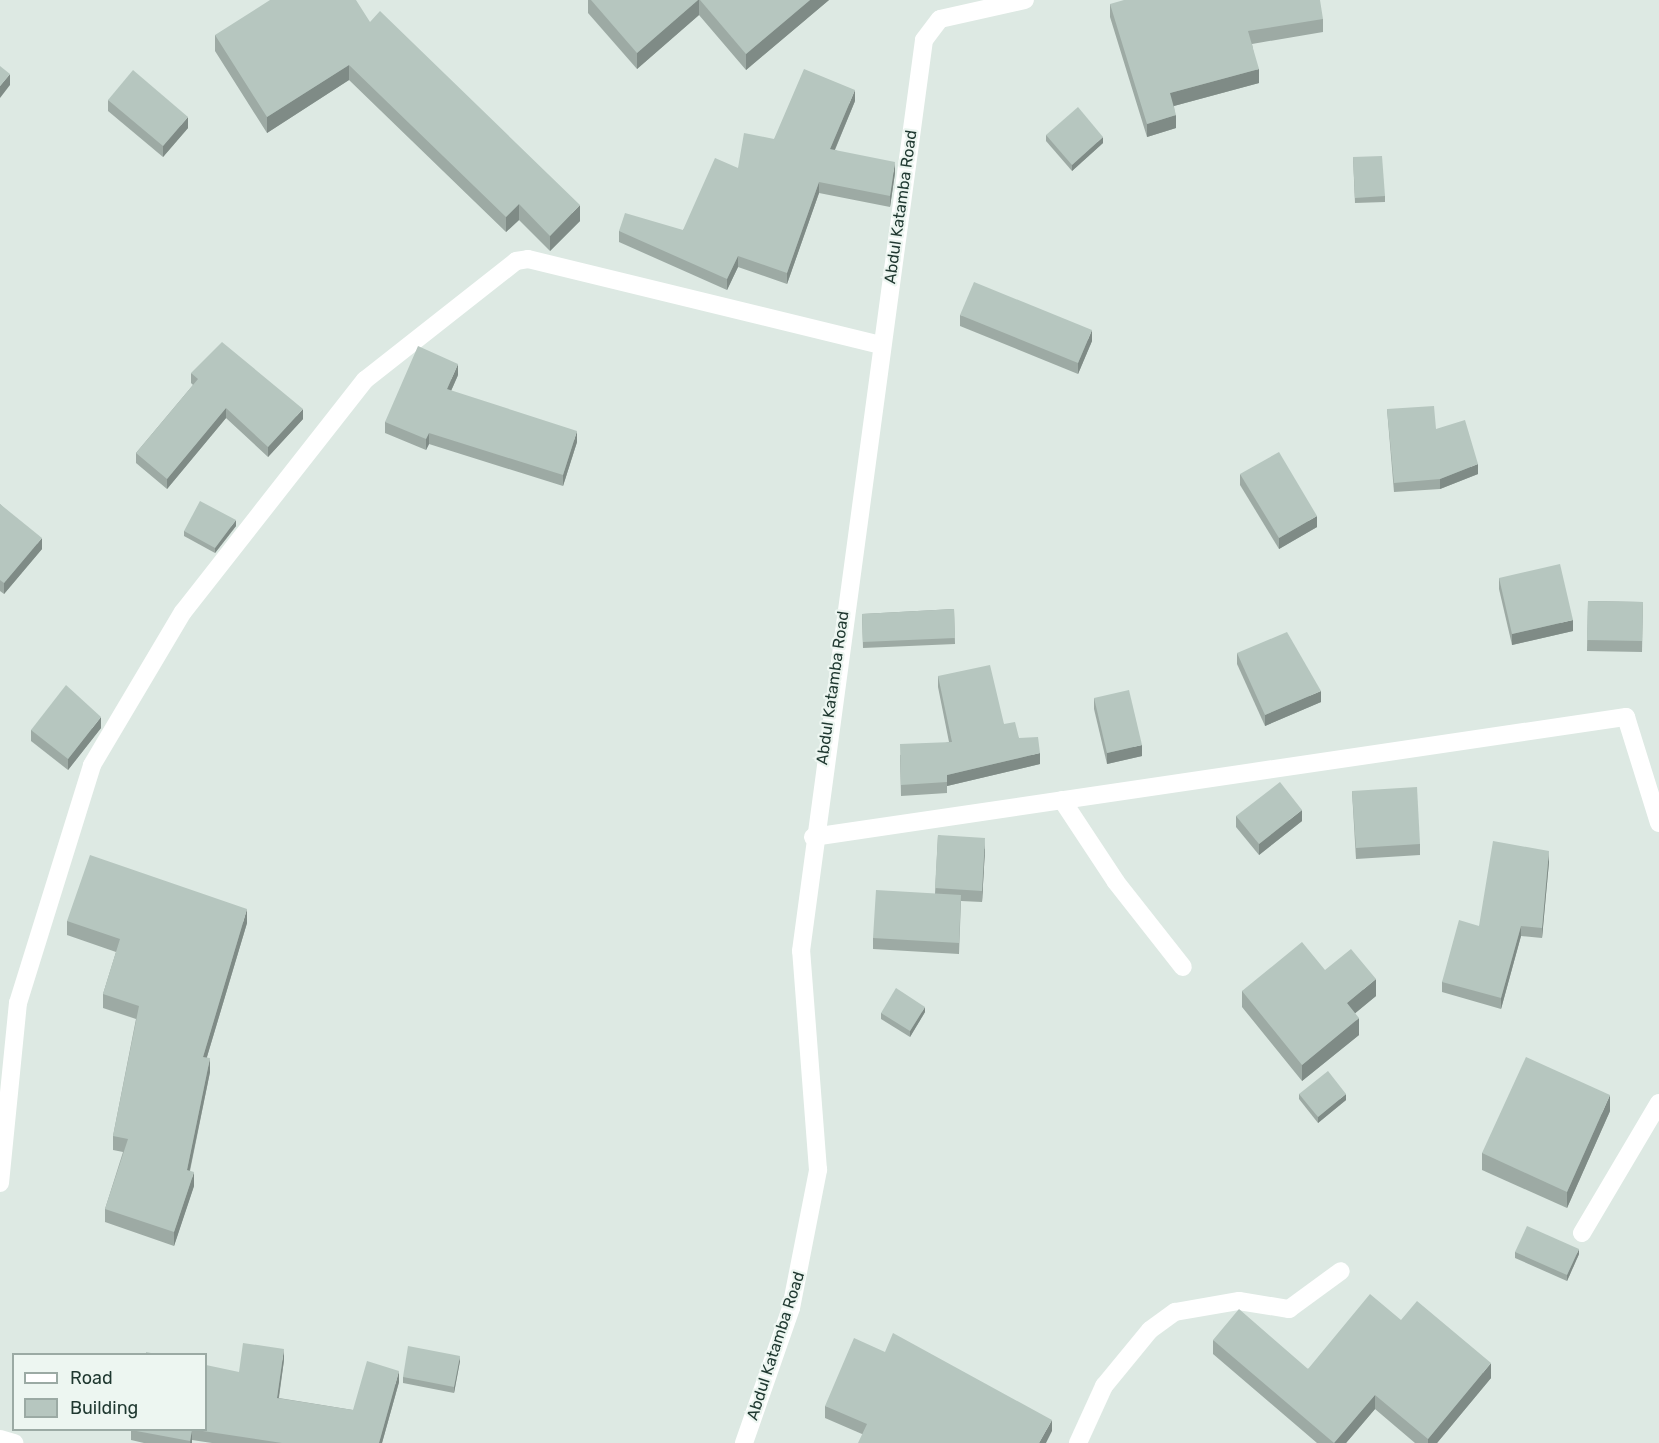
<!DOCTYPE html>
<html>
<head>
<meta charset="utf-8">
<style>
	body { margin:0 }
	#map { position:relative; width:1659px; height:1443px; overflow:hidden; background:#dde9e3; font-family:Rubik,sans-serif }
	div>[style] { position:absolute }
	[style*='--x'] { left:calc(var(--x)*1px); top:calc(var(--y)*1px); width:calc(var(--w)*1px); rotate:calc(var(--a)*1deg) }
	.service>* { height:18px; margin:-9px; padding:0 9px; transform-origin:9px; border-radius:9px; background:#fff }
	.minor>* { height:18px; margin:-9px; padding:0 9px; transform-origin:9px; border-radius:9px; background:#fff }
	.wall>* { inset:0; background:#9daaa4 }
	.shaded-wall>* { inset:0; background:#7f8b86 }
	.building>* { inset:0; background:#b6c6bf }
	span { translate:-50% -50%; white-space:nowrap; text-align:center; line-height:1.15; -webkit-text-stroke:4.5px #edf6f1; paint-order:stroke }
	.street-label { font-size:16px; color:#1f3830 }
	.legend { position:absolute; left:12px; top:1353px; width:195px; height:78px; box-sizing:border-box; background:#edf6f1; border:2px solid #9baaa4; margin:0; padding:8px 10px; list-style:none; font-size:18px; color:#1f3830 }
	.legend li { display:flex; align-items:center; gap:12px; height:30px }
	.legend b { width:30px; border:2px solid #9baaa4 }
</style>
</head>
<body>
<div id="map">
	<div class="service">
		<div style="--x:1062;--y:800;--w:98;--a:56.6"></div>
		<div style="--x:1116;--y:882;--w:108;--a:51.8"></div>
		<div style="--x:1078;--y:1443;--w:63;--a:-65.5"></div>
		<div style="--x:1104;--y:1386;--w:72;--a:-50.6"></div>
		<div style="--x:1150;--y:1330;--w:31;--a:-36"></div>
		<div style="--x:1175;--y:1312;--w:65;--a:-9.8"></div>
		<div style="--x:1239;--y:1301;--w:51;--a:9.1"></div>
		<div style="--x:1289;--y:1309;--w:64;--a:-36.2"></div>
	</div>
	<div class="minor">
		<div style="--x:813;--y:837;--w:822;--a:-8.4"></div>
		<div style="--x:1626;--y:717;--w:111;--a:72.7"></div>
		<div style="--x:0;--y:1183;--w:181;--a:-84.3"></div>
		<div style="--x:18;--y:1003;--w:249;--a:-72.7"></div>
		<div style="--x:92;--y:765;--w:178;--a:-59.3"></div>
		<div style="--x:183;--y:612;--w:295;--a:-51.9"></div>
		<div style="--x:365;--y:380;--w:192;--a:-38.2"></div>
		<div style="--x:516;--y:261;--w:12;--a:-9"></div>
		<div style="--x:528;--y:259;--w:364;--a:13.7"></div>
		<div style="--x:1582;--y:1233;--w:151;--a:-59.4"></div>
		<div style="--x:0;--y:1439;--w:15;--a:16"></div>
		<div style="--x:744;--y:1443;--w:143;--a:-70.8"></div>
		<div style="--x:791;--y:1308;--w:141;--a:-78.9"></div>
		<div style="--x:818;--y:1170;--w:220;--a:-94.4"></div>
		<div style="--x:801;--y:951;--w:919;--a:-82.31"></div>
		<div style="--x:924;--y:40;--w:26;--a:-53"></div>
		<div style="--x:940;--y:19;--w:87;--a:-12.6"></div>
	</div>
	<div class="wall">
		<div style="clip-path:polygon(588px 0,829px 0,746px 70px,699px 15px,637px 69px,588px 13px)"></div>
		<div style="clip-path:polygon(1110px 4px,1323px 19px,1323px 32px,1252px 44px,1259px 83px,1174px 106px,1176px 128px,1147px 137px,1110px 17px)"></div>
		<div style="clip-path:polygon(370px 22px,580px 221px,550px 251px,519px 220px,506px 232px,349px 80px,267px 133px,215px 51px,215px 35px)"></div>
		<div style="clip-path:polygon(108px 100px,188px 128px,163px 157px,108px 111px)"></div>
		<div style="clip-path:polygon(855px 101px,835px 150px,895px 173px,890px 207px,819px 193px,787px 284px,738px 267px,727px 290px,619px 242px,619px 231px,683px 230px,738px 168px,774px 139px)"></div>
		<div style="clip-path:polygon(1046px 135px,1103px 143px,1072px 171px,1046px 141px)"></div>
		<div style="clip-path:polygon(1353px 157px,1385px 196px,1385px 202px,1355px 203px)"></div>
		<div style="clip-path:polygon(960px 315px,1092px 341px,1078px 374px,960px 326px)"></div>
		<div style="clip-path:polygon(191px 373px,303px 419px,268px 457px,226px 418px,167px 489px,136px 463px,136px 453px,193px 385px,191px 383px)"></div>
		<div style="clip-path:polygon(458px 375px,451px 391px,577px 442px,563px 486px,429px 444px,426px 450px,385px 433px,385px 422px)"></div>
		<div style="clip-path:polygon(1387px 409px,1436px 429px,1478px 474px,1440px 489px,1394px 492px)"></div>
		<div style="clip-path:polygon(1240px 474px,1317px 527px,1279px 549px,1240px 485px)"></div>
		<div style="clip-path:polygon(0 504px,42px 549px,4px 594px,0 591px)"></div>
		<div style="clip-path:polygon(236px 526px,215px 553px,184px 536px,184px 531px)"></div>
		<div style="clip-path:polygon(1499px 578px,1573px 631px,1512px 645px,1499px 589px)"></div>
		<div style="clip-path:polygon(1588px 601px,1643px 602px,1642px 652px,1587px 651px)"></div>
		<div style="clip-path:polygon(954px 609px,955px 644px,863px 648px,862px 614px)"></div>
		<div style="clip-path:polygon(1237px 653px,1321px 702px,1265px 726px,1237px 664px)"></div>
		<div style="clip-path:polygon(938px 676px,1004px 724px,1019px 738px,1040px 764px,947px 786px,947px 793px,901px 796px,900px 755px,949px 742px,938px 687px)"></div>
		<div style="clip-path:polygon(1094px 698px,1142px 756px,1107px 764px,1094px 709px)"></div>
		<div style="clip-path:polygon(101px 728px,68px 770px,31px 741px,31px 730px)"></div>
		<div style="clip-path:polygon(1352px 791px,1420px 844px,1420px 855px,1356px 859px)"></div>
		<div style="clip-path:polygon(1236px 816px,1302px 821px,1259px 855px,1236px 827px)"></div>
		<div style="clip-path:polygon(938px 835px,985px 849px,982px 902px,961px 901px,959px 954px,873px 949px,873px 938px,935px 894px)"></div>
		<div style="clip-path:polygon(1549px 862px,1542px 938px,1521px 936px,1501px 1009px,1442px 992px,1442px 982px,1479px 926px)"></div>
		<div style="clip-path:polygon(67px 921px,247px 923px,207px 1057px,210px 1072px,190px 1171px,194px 1186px,174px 1246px,105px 1222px,105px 1209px,123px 1152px,113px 1150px,113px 1136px,136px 1019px,103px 1008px,103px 994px,116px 952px,67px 935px)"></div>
		<div style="clip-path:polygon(1325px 970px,1376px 996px,1355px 1013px,1359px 1035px,1302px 1081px,1242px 1007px,1242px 991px)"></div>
		<div style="clip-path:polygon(925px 1012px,910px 1037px,881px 1019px,881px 1013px)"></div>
		<div style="clip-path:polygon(1299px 1094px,1346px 1100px,1318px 1123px,1299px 1099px)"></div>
		<div style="clip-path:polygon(1610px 1111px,1567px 1208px,1482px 1170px,1482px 1153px)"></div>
		<div style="clip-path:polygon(1515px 1252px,1579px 1254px,1567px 1281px,1515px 1258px)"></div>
		<div style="clip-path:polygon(1401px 1320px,1491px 1378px,1437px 1443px,1415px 1443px,1375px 1409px,1346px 1443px,1317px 1443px,1213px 1354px,1213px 1340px,1308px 1369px)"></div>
		<div style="clip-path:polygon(284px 1360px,279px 1398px,353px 1410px,399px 1382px,382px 1443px,212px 1443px,192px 1440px,192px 1443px,144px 1443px,131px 1440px,131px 1430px,206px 1430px,239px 1372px)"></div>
		<div style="clip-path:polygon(460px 1361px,454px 1393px,403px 1383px,403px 1377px)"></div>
		<div style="clip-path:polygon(825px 1406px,1052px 1431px,862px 1434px,825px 1418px)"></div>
	</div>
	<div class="shaded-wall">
		<div style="clip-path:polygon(698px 0,699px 0,699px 15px,637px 69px,637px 53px)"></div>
		<div style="clip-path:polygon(810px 0,829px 0,746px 70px,746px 54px)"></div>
		<div style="clip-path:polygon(349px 65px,349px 80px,267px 133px,267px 117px)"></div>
		<div style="clip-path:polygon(1259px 69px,1259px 83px,1170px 107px,1170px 93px)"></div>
		<div style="clip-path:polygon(10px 74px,10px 85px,0 98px,0 86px)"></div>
		<div style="clip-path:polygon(855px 90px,855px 101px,830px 161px,830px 149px)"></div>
		<div style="clip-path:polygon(1176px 115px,1176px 128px,1147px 137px,1147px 124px)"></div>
		<div style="clip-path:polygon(188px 117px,188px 128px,163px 157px,163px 146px)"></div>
		<div style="clip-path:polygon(1103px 137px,1103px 143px,1072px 171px,1072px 165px)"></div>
		<div style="clip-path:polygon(895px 162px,895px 173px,890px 207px,890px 196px)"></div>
		<div style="clip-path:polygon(819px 182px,819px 193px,787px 284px,787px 273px)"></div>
		<div style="clip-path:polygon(519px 204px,519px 220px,506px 232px,506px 217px)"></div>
		<div style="clip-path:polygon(580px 205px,580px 221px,550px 251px,550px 236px)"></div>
		<div style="clip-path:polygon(738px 256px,738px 267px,727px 290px,727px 279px)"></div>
		<div style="clip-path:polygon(1092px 330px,1092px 341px,1078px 374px,1078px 363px)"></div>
		<div style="clip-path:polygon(458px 364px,458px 375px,447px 400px,447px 389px)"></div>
		<div style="clip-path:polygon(226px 408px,226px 418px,167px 489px,167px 479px)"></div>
		<div style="clip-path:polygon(303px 409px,303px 419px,268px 457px,268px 447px)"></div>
		<div style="clip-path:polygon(577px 431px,577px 442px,563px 486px,563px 475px)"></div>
		<div style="clip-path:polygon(429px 433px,429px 444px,426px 450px,426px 439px)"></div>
		<div style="clip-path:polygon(1478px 464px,1478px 474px,1440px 489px,1440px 479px)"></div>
		<div style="clip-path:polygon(1317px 516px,1317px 527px,1279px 549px,1279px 538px)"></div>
		<div style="clip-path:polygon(236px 520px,236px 526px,215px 553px,215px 548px)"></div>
		<div style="clip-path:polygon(42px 538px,42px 549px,4px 594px,4px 583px)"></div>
		<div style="clip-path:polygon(1573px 620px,1573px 631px,1512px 645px,1512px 634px)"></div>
		<div style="clip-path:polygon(1321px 691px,1321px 702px,1265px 726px,1265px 715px)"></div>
		<div style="clip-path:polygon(101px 717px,101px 728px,68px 770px,68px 759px)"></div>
		<div style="clip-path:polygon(1142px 745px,1142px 756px,1107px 764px,1107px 753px)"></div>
		<div style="clip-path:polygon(1040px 753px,1040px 764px,947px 786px,947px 775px)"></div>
		<div style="clip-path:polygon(1302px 810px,1302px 821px,1259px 855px,1259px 844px)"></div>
		<div style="clip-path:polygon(985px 838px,985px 849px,982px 902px,982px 891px)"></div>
		<div style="clip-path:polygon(1549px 851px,1549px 862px,1542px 938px,1542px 928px)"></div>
		<div style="clip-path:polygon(247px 909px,247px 923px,203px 1070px,203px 1057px)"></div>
		<div style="clip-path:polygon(1521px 926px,1521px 936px,1501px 1009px,1501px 998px)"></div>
		<div style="clip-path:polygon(1376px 979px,1376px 996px,1347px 1020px,1347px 1003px)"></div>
		<div style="clip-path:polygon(925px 1007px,925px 1012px,910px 1037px,910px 1031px)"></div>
		<div style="clip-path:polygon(1359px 1018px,1359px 1035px,1302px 1081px,1302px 1065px)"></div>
		<div style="clip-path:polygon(210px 1058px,210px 1072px,187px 1183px,187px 1170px)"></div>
		<div style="clip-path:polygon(1346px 1094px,1346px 1100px,1318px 1123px,1318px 1117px)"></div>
		<div style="clip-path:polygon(1610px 1095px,1610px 1111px,1567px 1208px,1567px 1192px)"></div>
		<div style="clip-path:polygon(194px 1172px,194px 1186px,174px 1246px,174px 1232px)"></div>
		<div style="clip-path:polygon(1579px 1249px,1579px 1254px,1567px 1281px,1567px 1275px)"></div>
		<div style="clip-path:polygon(284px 1349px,284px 1360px,277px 1409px,277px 1398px)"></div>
		<div style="clip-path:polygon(460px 1356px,460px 1361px,454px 1393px,454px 1387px)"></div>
		<div style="clip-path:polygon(1491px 1363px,1491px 1378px,1437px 1443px,1428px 1443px,1428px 1439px)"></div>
		<div style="clip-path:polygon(399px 1371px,399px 1382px,382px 1443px,379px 1443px)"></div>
		<div style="clip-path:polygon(1375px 1395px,1375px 1409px,1346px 1443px,1334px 1443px)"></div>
		<div style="clip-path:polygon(1052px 1420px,1052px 1431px,1046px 1443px,1039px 1443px)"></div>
		<div style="clip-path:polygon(192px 1430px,192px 1443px,190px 1443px)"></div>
	</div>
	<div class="building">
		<div style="clip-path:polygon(270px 0,356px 0,370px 22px,380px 11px,580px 205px,550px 236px,519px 204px,506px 217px,349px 65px,267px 117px,215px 35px)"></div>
		<div style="clip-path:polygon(591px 0,698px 0,637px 53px)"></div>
		<div style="clip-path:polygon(700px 0,810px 0,746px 54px)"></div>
		<div style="clip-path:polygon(1124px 0,1320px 0,1323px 19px,1248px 31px,1259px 69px,1170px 93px,1176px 115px,1147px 124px,1110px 4px)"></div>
		<div style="clip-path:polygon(0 66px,10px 74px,0 86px)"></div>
		<div style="clip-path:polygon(804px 69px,855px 90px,830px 149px,895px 162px,890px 196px,819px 182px,787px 273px,738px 256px,727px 279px,619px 231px,625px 213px,683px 230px,715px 158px,738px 168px,744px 133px,774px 139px)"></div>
		<div style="clip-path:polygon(133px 70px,188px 117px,163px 146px,108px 100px)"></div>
		<div style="clip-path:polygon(1078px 107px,1103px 137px,1072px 165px,1046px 135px)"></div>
		<div style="clip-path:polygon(1382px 156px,1385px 196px,1355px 198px,1353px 157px)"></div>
		<div style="clip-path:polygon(974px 282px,1092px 330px,1078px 363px,960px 315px)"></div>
		<div style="clip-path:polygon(222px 342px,303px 409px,268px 447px,226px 408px,167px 479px,136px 453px,198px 379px,191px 373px)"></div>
		<div style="clip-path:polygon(418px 346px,458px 364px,447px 389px,577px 431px,563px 475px,429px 433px,426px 439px,385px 422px)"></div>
		<div style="clip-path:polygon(1434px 406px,1436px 429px,1465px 420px,1478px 464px,1440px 479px,1394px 483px,1387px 409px)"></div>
		<div style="clip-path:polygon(1279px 452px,1317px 516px,1279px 538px,1240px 474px)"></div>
		<div style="clip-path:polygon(200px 501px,236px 520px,215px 548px,184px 531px)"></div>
		<div style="clip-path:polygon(0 504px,42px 538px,4px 583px,0 580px)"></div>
		<div style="clip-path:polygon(1560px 564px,1573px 620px,1512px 634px,1499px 578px)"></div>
		<div style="clip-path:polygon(1588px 601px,1643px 602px,1642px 641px,1587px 640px)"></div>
		<div style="clip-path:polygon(954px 609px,955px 638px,863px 642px,862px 614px)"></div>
		<div style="clip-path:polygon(1287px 632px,1321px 691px,1265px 715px,1237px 653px)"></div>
		<div style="clip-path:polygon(990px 665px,1004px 724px,1015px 722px,1019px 738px,1038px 737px,1040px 753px,947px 775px,947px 782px,901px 785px,900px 744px,952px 742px,938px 676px)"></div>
		<div style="clip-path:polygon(66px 685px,101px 717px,68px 759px,31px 730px)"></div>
		<div style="clip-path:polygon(1129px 690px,1142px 745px,1107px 753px,1094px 698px)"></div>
		<div style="clip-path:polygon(1280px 782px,1302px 810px,1259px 844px,1236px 816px)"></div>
		<div style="clip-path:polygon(1417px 787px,1420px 844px,1356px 848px,1352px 791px)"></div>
		<div style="clip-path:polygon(938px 835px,985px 838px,982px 891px,935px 888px)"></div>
		<div style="clip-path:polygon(1493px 841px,1549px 851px,1542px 928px,1521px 926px,1501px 998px,1442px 982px,1459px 920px,1479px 926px)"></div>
		<div style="clip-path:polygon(90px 855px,247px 909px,203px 1057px,210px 1058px,187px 1170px,194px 1172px,174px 1232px,105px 1209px,128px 1139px,113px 1136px,139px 1006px,103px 994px,120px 939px,67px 921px)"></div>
		<div style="clip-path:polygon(876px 890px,961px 895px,959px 943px,873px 938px)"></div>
		<div style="clip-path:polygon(1302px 942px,1325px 970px,1351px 949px,1376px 979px,1347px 1003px,1359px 1018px,1302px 1065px,1242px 991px)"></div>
		<div style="clip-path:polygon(896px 988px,925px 1007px,910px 1031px,881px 1013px)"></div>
		<div style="clip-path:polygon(1526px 1057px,1610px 1095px,1567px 1192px,1482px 1153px)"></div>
		<div style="clip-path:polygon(1328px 1071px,1346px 1094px,1318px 1117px,1299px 1094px)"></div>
		<div style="clip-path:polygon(1527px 1226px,1579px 1249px,1567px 1275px,1515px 1252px)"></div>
		<div style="clip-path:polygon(1370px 1294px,1401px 1320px,1417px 1301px,1491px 1363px,1428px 1439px,1375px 1395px,1334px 1443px,1213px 1340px,1239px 1309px,1308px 1369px)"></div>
		<div style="clip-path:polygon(893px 1333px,1052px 1420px,1039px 1443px,858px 1443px,867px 1424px,825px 1406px,854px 1338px,885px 1352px)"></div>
		<div style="clip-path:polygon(243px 1343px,284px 1349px,277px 1398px,353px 1410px,367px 1361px,399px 1371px,379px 1443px,282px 1443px,196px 1430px,206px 1430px,206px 1365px,239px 1372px)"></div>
		<div style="clip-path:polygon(408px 1346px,460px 1356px,454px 1387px,403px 1377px)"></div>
		<div style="clip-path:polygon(146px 1352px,156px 1354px,146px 1354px)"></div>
		<div style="clip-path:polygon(131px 1430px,192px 1430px,190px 1441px)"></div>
	</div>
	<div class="street-label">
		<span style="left:901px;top:207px;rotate:-82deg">Abdul Katamba Road</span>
		<span style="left:833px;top:688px;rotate:-82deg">Abdul Katamba Road</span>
		<span style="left:776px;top:1346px;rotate:-72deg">Abdul Katamba Road</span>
	</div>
	<ul class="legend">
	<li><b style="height:8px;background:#fff"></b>Road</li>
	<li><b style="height:16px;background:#b6c6bf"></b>Building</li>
	</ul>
</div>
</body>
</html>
